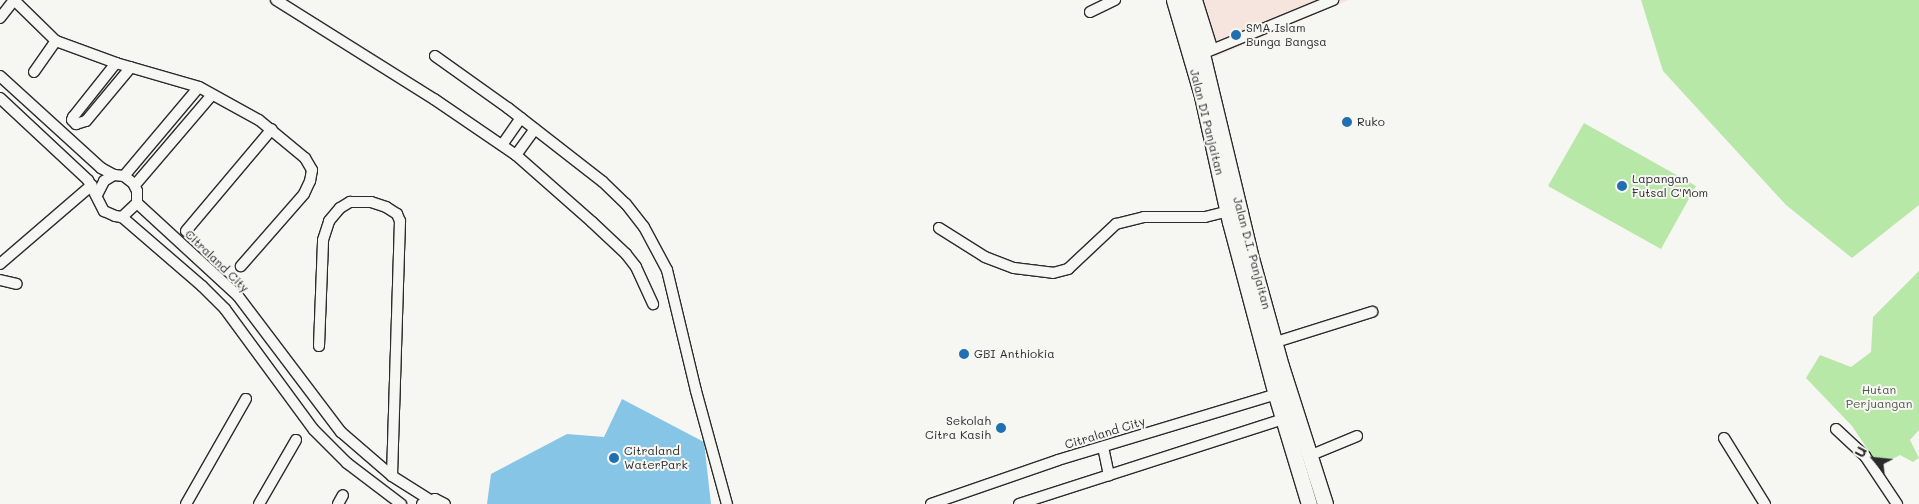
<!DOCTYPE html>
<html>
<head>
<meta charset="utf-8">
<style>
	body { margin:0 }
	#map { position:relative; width:1919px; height:504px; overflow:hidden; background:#f6f6f2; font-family:Mali,sans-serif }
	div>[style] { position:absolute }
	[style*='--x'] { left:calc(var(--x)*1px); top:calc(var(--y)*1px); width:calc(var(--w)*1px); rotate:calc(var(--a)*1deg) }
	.built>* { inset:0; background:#f6e4df }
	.green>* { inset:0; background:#b8e8a7 }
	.water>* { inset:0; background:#87c5e7 }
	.roads { filter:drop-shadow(1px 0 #2b2b2b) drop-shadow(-1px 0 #2b2b2b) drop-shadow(0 1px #2b2b2b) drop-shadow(0 -1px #2b2b2b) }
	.minor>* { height:10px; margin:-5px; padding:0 5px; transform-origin:5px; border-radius:5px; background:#f6f6f2 }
	.highway>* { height:15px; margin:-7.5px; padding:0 7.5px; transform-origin:7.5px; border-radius:7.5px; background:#f6f6f2 }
	.dots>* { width:14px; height:14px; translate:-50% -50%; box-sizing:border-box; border:2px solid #f6f6f2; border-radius:50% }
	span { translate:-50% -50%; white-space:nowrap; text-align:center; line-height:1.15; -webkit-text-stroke:4px #f6f6f2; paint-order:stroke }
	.poi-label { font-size:12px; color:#2b2b2b }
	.left { translate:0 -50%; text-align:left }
	.right { translate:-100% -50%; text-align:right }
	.street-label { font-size:12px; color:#2b2b2b }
	.park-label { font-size:12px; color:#4e5a4a }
	.north { position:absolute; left:1849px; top:434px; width:50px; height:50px; -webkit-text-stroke:4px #f6f6f2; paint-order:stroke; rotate:298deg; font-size:14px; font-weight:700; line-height:20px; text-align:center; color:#2b2b2b }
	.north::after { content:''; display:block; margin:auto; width:18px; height:22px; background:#2b2b2b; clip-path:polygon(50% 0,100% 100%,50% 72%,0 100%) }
</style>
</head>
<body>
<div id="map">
	<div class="built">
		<div style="clip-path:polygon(1195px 0,1349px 0,1215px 57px)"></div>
	</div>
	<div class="green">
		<div style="clip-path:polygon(1641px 0,1919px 0,1919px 205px,1852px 258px,1786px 205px,1663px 71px)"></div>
		<div style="clip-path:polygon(1584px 123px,1696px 186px,1661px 249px,1548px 186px)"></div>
		<div style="clip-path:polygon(1919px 271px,1919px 430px,1910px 440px,1919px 458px,1913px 462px,1900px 455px,1879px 466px,1852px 426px,1806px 378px,1820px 355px,1851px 367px,1871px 352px,1873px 317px)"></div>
	</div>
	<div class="water">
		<div style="clip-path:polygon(622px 399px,704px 442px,711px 504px,487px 504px,491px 474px,567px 434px,604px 437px)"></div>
	</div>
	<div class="roads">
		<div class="minor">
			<div style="--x:14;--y:0;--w:59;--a:44.3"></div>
			<div style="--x:56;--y:41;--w:64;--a:20.1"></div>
			<div style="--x:116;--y:63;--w:86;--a:16.1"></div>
			<div style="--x:199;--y:87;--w:68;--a:28.8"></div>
			<div style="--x:259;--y:120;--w:60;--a:39.6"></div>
			<div style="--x:305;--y:158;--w:14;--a:60"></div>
			<div style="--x:312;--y:170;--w:11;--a:100"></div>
			<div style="--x:310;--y:181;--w:14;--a:115"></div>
			<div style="--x:304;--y:194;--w:96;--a:131.2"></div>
			<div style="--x:276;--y:0;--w:186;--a:32.1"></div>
			<div style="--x:434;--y:99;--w:99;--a:34.3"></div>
			<div style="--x:516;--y:155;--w:101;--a:41.4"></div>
			<div style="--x:592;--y:222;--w:47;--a:43.3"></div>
			<div style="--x:626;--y:254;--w:16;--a:52"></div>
			<div style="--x:636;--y:267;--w:41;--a:65.3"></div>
			<div style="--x:1197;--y:0;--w:50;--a:72.6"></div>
			<div style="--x:1090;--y:12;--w:28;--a:-26"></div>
			<div style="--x:0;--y:18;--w:23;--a:-52"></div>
			<div style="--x:1202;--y:54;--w:142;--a:-22.4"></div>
			<div style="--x:435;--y:56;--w:90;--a:35.5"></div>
			<div style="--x:508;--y:108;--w:120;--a:37.9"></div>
			<div style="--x:603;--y:182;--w:32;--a:44"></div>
			<div style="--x:626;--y:204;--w:29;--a:52"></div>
			<div style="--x:644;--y:227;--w:49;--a:61.9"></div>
			<div style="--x:667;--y:270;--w:124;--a:76.5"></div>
			<div style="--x:696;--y:391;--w:117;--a:74.7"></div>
			<div style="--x:116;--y:63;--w:69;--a:128.5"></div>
			<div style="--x:73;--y:117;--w:3;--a:108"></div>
			<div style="--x:72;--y:120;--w:6;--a:45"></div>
			<div style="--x:76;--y:124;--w:10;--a:-17"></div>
			<div style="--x:86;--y:121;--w:70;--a:-50.2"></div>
			<div style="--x:34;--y:72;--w:38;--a:-55"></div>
			<div style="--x:0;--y:76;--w:137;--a:42.3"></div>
			<div style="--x:101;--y:168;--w:15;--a:28"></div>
			<div style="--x:114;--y:175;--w:10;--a:6"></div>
			<div style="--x:124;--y:176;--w:11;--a:38"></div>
			<div style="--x:133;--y:183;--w:9;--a:63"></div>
			<div style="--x:137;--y:191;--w:12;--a:90"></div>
			<div style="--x:137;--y:203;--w:21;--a:137"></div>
			<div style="--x:0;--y:98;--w:120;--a:43"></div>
			<div style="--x:88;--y:180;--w:35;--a:63"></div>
			<div style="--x:104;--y:211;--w:12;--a:24"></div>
			<div style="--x:115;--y:216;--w:7;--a:8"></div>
			<div style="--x:122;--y:217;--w:106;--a:40.8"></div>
			<div style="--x:202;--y:286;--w:33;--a:45"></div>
			<div style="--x:225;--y:309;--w:150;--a:53.7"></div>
			<div style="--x:314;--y:430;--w:47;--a:45"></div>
			<div style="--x:347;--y:463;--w:68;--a:37.2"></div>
			<div style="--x:502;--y:145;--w:33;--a:-55"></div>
			<div style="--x:516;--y:155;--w:32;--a:-54"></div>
			<div style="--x:124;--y:176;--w:116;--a:-49.9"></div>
			<div style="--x:135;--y:185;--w:118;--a:-49.5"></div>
			<div style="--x:97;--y:195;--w:16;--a:-63"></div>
			<div style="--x:104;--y:181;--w:12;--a:-31"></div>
			<div style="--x:137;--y:203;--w:137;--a:42.6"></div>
			<div style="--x:238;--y:296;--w:171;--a:52.9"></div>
			<div style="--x:341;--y:432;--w:67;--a:40.8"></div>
			<div style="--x:392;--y:476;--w:45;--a:32.3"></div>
			<div style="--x:939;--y:228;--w:54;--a:32.2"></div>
			<div style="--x:985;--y:257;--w:31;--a:21"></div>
			<div style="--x:1014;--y:268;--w:39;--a:7"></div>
			<div style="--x:1053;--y:273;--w:16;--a:-15"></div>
			<div style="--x:1068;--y:269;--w:66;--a:-43.2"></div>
			<div style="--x:1116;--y:224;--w:29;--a:-14"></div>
			<div style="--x:1144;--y:217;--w:61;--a:0"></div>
			<div style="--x:1205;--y:217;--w:30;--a:-14"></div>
			<div style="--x:186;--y:231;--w:133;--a:-49.9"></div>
			<div style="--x:0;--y:264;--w:121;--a:-40.7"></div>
			<div style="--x:0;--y:280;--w:17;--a:13"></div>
			<div style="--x:1276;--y:342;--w:101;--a:-17.4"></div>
			<div style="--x:319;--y:346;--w:106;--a:-87.8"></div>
			<div style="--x:323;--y:240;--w:20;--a:-72"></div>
			<div style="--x:329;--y:221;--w:17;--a:-50"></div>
			<div style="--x:340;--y:208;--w:12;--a:-31"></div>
			<div style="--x:350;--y:202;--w:21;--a:0"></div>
			<div style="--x:371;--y:202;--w:16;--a:18"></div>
			<div style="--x:386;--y:207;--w:13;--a:32"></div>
			<div style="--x:397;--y:214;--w:8;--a:67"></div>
			<div style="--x:400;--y:221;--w:255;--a:91.8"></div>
			<div style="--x:1836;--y:429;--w:40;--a:43"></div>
			<div style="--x:1865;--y:456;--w:58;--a:56.3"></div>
			<div style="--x:1724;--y:438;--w:78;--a:58.2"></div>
			<div style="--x:1103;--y:447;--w:29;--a:78"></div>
			<div style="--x:1309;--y:456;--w:52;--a:-22.6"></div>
			<div style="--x:186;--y:504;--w:121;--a:-60.3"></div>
			<div style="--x:259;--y:504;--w:74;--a:-60"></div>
			<div style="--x:338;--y:504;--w:10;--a:-61"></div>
			<div style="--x:422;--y:504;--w:14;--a:-21"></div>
			<div style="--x:435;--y:499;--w:11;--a:27"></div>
			<div style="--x:931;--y:504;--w:134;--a:-19.1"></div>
			<div style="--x:1058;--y:460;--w:232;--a:-16.8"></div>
			<div style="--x:1019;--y:504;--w:281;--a:-17.8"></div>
		</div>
		<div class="highway">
			<div style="--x:1174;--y:0;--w:100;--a:73.7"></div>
			<div style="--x:1202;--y:96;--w:129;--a:77.5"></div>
			<div style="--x:1230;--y:222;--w:179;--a:75.1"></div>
			<div style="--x:1276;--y:395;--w:114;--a:73.2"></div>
			<div style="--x:1185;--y:0;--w:57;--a:72.5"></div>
			<div style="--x:1202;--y:54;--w:210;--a:76.5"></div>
			<div style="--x:1251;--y:258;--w:112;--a:74.5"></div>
			<div style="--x:1281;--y:366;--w:145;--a:72.3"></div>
		</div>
	</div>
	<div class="dots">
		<div style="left:1236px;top:35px;background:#1f6fb2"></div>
		<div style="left:1347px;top:122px;background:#1f6fb2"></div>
		<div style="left:1622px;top:186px;background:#1f6fb2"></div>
		<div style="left:964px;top:354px;background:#1f6fb2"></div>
		<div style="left:1001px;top:428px;background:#1f6fb2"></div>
		<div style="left:614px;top:458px;background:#1f6fb2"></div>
	</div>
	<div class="poi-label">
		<span class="left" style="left:1246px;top:35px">SMA Islam<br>Bunga Bangsa</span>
		<span class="left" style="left:1357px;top:122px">Ruko</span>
		<span class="left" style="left:1632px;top:186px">Lapangan<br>Futsal C'Mom</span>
		<span class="left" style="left:974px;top:354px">GBI Anthiokia</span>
		<span class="right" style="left:991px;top:428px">Sekolah<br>Citra Kasih</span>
		<span class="left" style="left:624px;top:458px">Citraland<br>WaterPark</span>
	</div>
	<div class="street-label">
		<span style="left:1207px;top:122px;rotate:76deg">Jalan DI Panjaitan</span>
		<span style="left:1252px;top:253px;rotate:75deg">Jalan D.I. Panjaitan</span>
		<span style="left:217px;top:261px;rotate:44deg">Citraland City</span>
		<span style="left:1105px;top:433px;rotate:-17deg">Citraland City</span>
	</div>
	<div class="park-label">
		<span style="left:1879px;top:397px">Hutan<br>Perjuangan</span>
	</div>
	<div class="north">U</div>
</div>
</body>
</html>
